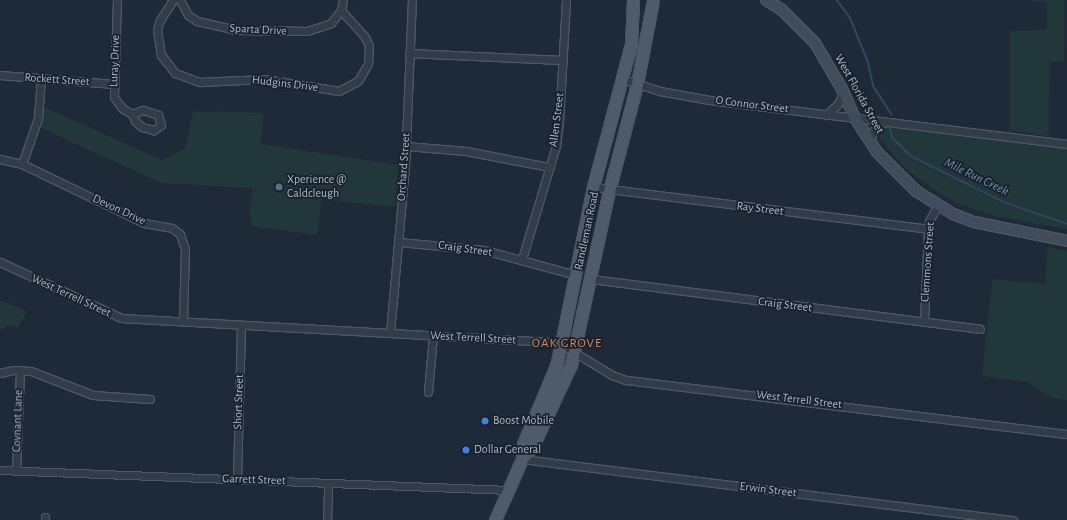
<!DOCTYPE html>
<html>
<head>
<meta charset="utf-8">
<style>
	body { margin:0 }
	#map { position:relative; width:1067px; height:520px; overflow:hidden; background:#1f2a38; font-family:"Alegreya Sans",sans-serif }
	div>[style] { position:absolute }
	[style*='--x'] { left:calc(var(--x)*1px); top:calc(var(--y)*1px); width:calc(var(--w)*1px); rotate:calc(var(--a)*1deg) }
	.green>* { inset:0; background:#213739 }
	.stream>* { height:1.5px; margin:-0.75px; padding:0 0.75px; transform-origin:0.75px; border-radius:0.75px; background:#314660 }
	.roads { filter:drop-shadow(1px 0 #4d5763) drop-shadow(-1px 0 #4d5763) drop-shadow(0 1px #4d5763) drop-shadow(0 -1px #4d5763) }
	.street>* { height:7px; margin:-3.5px; padding:0 3.5px; transform-origin:3.5px; border-radius:3.5px; background:#323c48 }
	.secondary>* { height:10px; margin:-5px; padding:0 5px; transform-origin:5px; border-radius:5px; background:#404b5c }
	.primary>* { height:11px; margin:-5.5px; padding:0 5.5px; transform-origin:5.5px; border-radius:5.5px; background:#505b69 }
	.dots>* { width:11px; height:11px; translate:-50% -50%; box-sizing:border-box; border:2px solid #18212d; border-radius:50% }
	span { translate:-50% -50%; white-space:nowrap; text-align:center; line-height:1.15; -webkit-text-stroke:3.5px #18212d; paint-order:stroke }
	.street-label { font-size:12px; color:#acb7c5 }
	.poi-label { font-size:12px; color:#acb7c5 }
	.left { translate:0 -50%; text-align:left }
	.water-label { font-size:13px; color:#738eb0; font-style:italic }
	.neighbourhood-label { font-size:13px; color:#d98a54; letter-spacing:1px }
</style>
</head>
<body>
<div id="map">
	<div class="green">
		<div style="clip-path:polygon(1023px 0,1065px 0,1064px 61px,1050px 62px,1049px 136px,1010px 131px,1010px 31px,1047px 30px,1047px 2px)"></div>
		<div style="clip-path:polygon(44px 107px,162px 160px,185px 148px,193px 111px,263px 113px,261px 144px,398px 165px,395px 207px,322px 199px,317px 235px,251px 226px,250px 207px,253px 188px,161px 183px,41px 128px)"></div>
		<div style="clip-path:polygon(888px 126px,1067px 149px,1067px 229px,994px 216px,957px 203px,939px 193px,906px 169px,881px 140px,877px 133px,879px 130px)"></div>
		<div style="clip-path:polygon(1047px 247px,1067px 251px,1067px 400px,1052px 398px,1028px 382px,982px 376px,992px 279px,1045px 284px)"></div>
		<div style="clip-path:polygon(0 300px,27px 311px,18px 328px,8px 325px,0 331px)"></div>
	</div>
	<div class="stream">
		<div style="--x:837;--y:0;--w:21;--a:53"></div>
		<div style="--x:850;--y:17;--w:48;--a:67.8"></div>
		<div style="--x:868;--y:61;--w:27;--a:77"></div>
		<div style="--x:874;--y:87;--w:33;--a:57"></div>
		<div style="--x:890;--y:129;--w:9;--a:72"></div>
		<div style="--x:893;--y:138;--w:25;--a:45"></div>
		<div style="--x:911;--y:156;--w:104;--a:26.3"></div>
		<div style="--x:1004;--y:202;--w:67;--a:19.2"></div>
	</div>
	<div class="roads">
		<div class="street">
			<div style="--x:117;--y:0;--w:97;--a:91.8"></div>
			<div style="--x:114;--y:97;--w:14;--a:54"></div>
			<div style="--x:122;--y:108;--w:12;--a:31"></div>
			<div style="--x:132;--y:114;--w:12;--a:-20"></div>
			<div style="--x:143;--y:110;--w:16;--a:18"></div>
			<div style="--x:158;--y:115;--w:10;--a:73"></div>
			<div style="--x:161;--y:125;--w:9;--a:144"></div>
			<div style="--x:154;--y:130;--w:12;--a:-166"></div>
			<div style="--x:142;--y:127;--w:9;--a:-139"></div>
			<div style="--x:135;--y:121;--w:8;--a:-113"></div>
			<div style="--x:173;--y:0;--w:24;--a:123"></div>
			<div style="--x:160;--y:20;--w:10;--a:107"></div>
			<div style="--x:157;--y:30;--w:25;--a:81"></div>
			<div style="--x:161;--y:55;--w:23;--a:52"></div>
			<div style="--x:175;--y:73;--w:27;--a:20"></div>
			<div style="--x:200;--y:82;--w:65;--a:-2.6"></div>
			<div style="--x:265;--y:79;--w:75;--a:9.2"></div>
			<div style="--x:339;--y:91;--w:21;--a:-28"></div>
			<div style="--x:358;--y:81;--w:20;--a:-60"></div>
			<div style="--x:368;--y:64;--w:18;--a:-87"></div>
			<div style="--x:369;--y:46;--w:10;--a:-114"></div>
			<div style="--x:365;--y:37;--w:36;--a:-132"></div>
			<div style="--x:341;--y:10;--w:10;--a:-79"></div>
			<div style="--x:180;--y:0;--w:17;--a:62"></div>
			<div style="--x:188;--y:15;--w:11;--a:34"></div>
			<div style="--x:197;--y:21;--w:41;--a:12.7"></div>
			<div style="--x:237;--y:30;--w:70;--a:0.8"></div>
			<div style="--x:307;--y:31;--w:25;--a:-18"></div>
			<div style="--x:331;--y:23;--w:16;--a:-52"></div>
			<div style="--x:409;--y:53;--w:153;--a:2.6"></div>
			<div style="--x:0;--y:75;--w:114;--a:4.5"></div>
			<div style="--x:623;--y:79;--w:39;--a:18"></div>
			<div style="--x:660;--y:91;--w:50;--a:10.4"></div>
			<div style="--x:709;--y:100;--w:361;--a:7"></div>
			<div style="--x:826;--y:115;--w:16;--a:-43"></div>
			<div style="--x:838;--y:104;--w:13;--a:-67"></div>
			<div style="--x:870;--y:141;--w:10;--a:-73"></div>
			<div style="--x:873;--y:131;--w:14;--a:-39"></div>
			<div style="--x:406;--y:146;--w:60;--a:4.8"></div>
			<div style="--x:466;--y:151;--w:85;--a:10.9"></div>
			<div style="--x:0;--y:159;--w:23;--a:13"></div>
			<div style="--x:22;--y:164;--w:136;--a:25.8"></div>
			<div style="--x:144;--y:223;--w:28;--a:10"></div>
			<div style="--x:172;--y:228;--w:10;--a:37"></div>
			<div style="--x:180;--y:234;--w:16;--a:72"></div>
			<div style="--x:185;--y:249;--w:72;--a:91.6"></div>
			<div style="--x:22;--y:164;--w:49;--a:-70.8"></div>
			<div style="--x:38;--y:118;--w:40;--a:-85.7"></div>
			<div style="--x:593;--y:187;--w:338;--a:7.1"></div>
			<div style="--x:399;--y:242;--w:85;--a:5.4"></div>
			<div style="--x:484;--y:250;--w:95;--a:15.2"></div>
			<div style="--x:522;--y:259;--w:118;--a:-73.3"></div>
			<div style="--x:556;--y:146;--w:24;--a:-83"></div>
			<div style="--x:559;--y:122;--w:122;--a:-86.7"></div>
			<div style="--x:0;--y:262;--w:133;--a:24.8"></div>
			<div style="--x:121;--y:318;--w:431;--a:3.2"></div>
			<div style="--x:551;--y:342;--w:10;--a:11"></div>
			<div style="--x:561;--y:344;--w:60;--a:31.3"></div>
			<div style="--x:612;--y:375;--w:15;--a:20"></div>
			<div style="--x:626;--y:380;--w:444;--a:7"></div>
			<div style="--x:591;--y:279;--w:392;--a:7.3"></div>
			<div style="--x:924;--y:322;--w:93;--a:-87.5"></div>
			<div style="--x:928;--y:229;--w:8;--a:-83"></div>
			<div style="--x:929;--y:221;--w:18;--a:-61"></div>
			<div style="--x:390;--y:333;--w:168;--a:-84.9"></div>
			<div style="--x:405;--y:166;--w:166;--a:-87.6"></div>
			<div style="--x:0;--y:373;--w:13;--a:-13"></div>
			<div style="--x:13;--y:370;--w:18;--a:3"></div>
			<div style="--x:31;--y:371;--w:66;--a:21.2"></div>
			<div style="--x:93;--y:395;--w:57;--a:4"></div>
			<div style="--x:428;--y:392;--w:56;--a:-84.9"></div>
			<div style="--x:522;--y:459;--w:495;--a:7.1"></div>
			<div style="--x:0;--y:470;--w:508;--a:2.25"></div>
			<div style="--x:16;--y:471;--w:101;--a:-87.7"></div>
			<div style="--x:237;--y:479;--w:154;--a:-88.5"></div>
			<div style="--x:45;--y:520;--w:3;--a:-90"></div>
			<div style="--x:327;--y:520;--w:37;--a:-88"></div>
		</div>
		<div class="secondary">
			<div style="--x:766;--y:0;--w:19;--a:32"></div>
			<div style="--x:782;--y:10;--w:47;--a:45"></div>
			<div style="--x:815;--y:43;--w:53;--a:59.6"></div>
			<div style="--x:842;--y:89;--w:32;--a:66"></div>
			<div style="--x:855;--y:118;--w:40;--a:57.1"></div>
			<div style="--x:877;--y:152;--w:55;--a:45"></div>
			<div style="--x:916;--y:191;--w:44;--a:31.9"></div>
			<div style="--x:953;--y:214;--w:22;--a:21"></div>
			<div style="--x:974;--y:222;--w:95;--a:11.5"></div>
		</div>
		<div class="primary">
			<div style="--x:522;--y:459;--w:15;--a:-86"></div>
			<div style="--x:523;--y:444;--w:85;--a:-67.1"></div>
			<div style="--x:556;--y:366;--w:23;--a:-77"></div>
			<div style="--x:561;--y:344;--w:160;--a:-78.5"></div>
			<div style="--x:593;--y:187;--w:148;--a:-75.1"></div>
			<div style="--x:631;--y:44;--w:44;--a:-87.4"></div>
			<div style="--x:495;--y:520;--w:67;--a:-66.1"></div>
			<div style="--x:522;--y:459;--w:17;--a:-50"></div>
			<div style="--x:533;--y:446;--w:89;--a:-64.9"></div>
			<div style="--x:571;--y:365;--w:178;--a:-77.7"></div>
			<div style="--x:609;--y:191;--w:111;--a:-75.3"></div>
			<div style="--x:637;--y:84;--w:86;--a:-79.2"></div>
		</div>
	</div>
	<div class="dots">
		<div style="left:279px;top:187px;background:#5c6f8a"></div>
		<div style="left:485px;top:421px;background:#3f7fe0"></div>
		<div style="left:466px;top:450px;background:#3f7fe0"></div>
	</div>
	<div class="street-label">
		<span style="left:258px;top:30px;rotate:3deg">Sparta Drive</span>
		<span style="left:115px;top:61px;rotate:-88deg">Luray Drive</span>
		<span style="left:57px;top:80px;rotate:4deg">Rockett Street</span>
		<span style="left:285px;top:84px;rotate:7deg">Hudgins Drive</span>
		<span style="left:859px;top:94px;rotate:61deg">West Florida Street</span>
		<span style="left:752px;top:105px;rotate:7deg">O Connor Street</span>
		<span style="left:557px;top:120px;rotate:-83deg">Allen Street</span>
		<span style="left:404px;top:167px;rotate:-86deg">Orchard Street</span>
		<span style="left:760px;top:209px;rotate:7deg">Ray Street</span>
		<span style="left:119px;top:210px;rotate:25deg">Devon Drive</span>
		<span style="left:587px;top:231px;rotate:-78deg">Randleman Road</span>
		<span style="left:465px;top:249px;rotate:8deg">Craig Street</span>
		<span style="left:928px;top:262px;rotate:-86deg">Clemmons Street</span>
		<span style="left:71px;top:296px;rotate:25deg">West Terrell Street</span>
		<span style="left:785px;top:305px;rotate:7deg">Craig Street</span>
		<span style="left:473px;top:338px;rotate:3deg">West Terrell Street</span>
		<span style="left:799px;top:400px;rotate:7deg">West Terrell Street</span>
		<span style="left:239px;top:402px;rotate:-88deg">Short Street</span>
		<span style="left:18px;top:421px;rotate:-88deg">Covnant Lane</span>
		<span style="left:254px;top:480px;rotate:2deg">Garrett Street</span>
		<span style="left:768px;top:490px;rotate:7deg">Erwin Street</span>
	</div>
	<div class="poi-label">
		<span class="left" style="left:287px;top:187px">Xperience @<br>Caldcleugh</span>
		<span class="left" style="left:493px;top:421px">Boost Mobile</span>
		<span class="left" style="left:474px;top:450px">Dollar General</span>
	</div>
	<div class="water-label">
		<span style="left:976px;top:178px;rotate:26deg">Mile Run Creek</span>
	</div>
	<div class="neighbourhood-label">
		<span style="left:567px;top:344px">OAK GROVE</span>
	</div>
</div>
</body>
</html>
